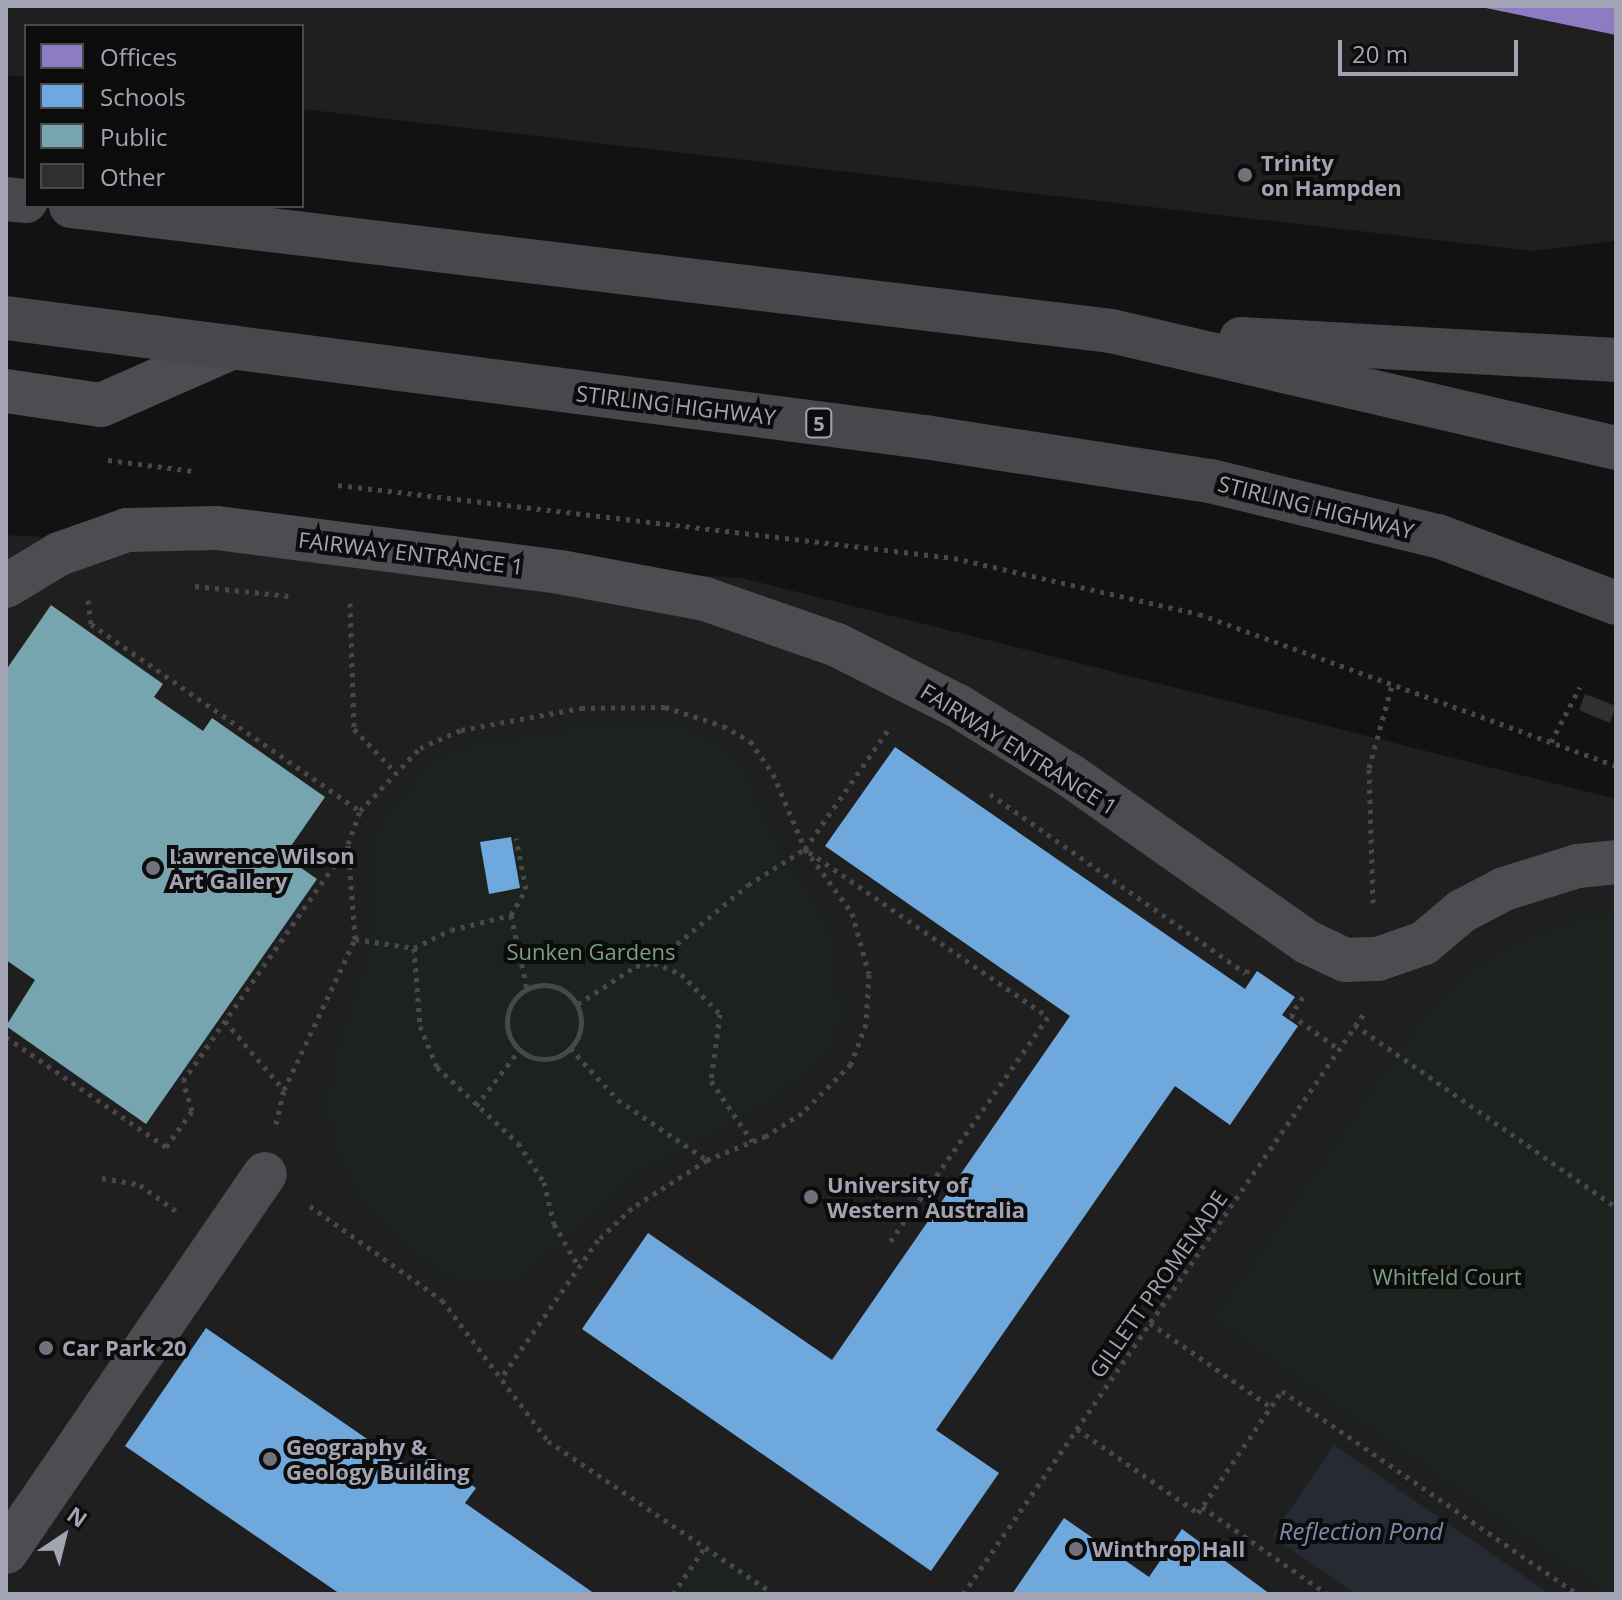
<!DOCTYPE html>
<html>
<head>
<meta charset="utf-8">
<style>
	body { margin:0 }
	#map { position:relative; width:1622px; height:1600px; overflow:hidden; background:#121212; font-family:"Open Sans",sans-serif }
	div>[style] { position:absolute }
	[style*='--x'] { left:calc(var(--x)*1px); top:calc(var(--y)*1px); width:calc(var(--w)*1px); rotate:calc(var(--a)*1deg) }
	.built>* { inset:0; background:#1f1f20 }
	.green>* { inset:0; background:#1c221d }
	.water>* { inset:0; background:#262b33 }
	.offices>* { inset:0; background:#8e7cc3 }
	.schools>* { inset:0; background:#6fa8dc }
	.public>* { inset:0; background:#76a5af }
	.building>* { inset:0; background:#303031 }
	.path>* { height:5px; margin-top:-2.5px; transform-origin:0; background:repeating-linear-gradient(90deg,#48484c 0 4px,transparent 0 10px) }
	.path>.ring { margin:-2.5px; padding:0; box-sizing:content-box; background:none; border:5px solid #48484c; border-radius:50% }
	.minor>* { height:44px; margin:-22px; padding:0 22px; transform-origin:22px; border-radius:22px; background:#4c4c51 }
	.highway>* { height:44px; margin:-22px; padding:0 22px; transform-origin:22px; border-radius:22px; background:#48484c }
	.dots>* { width:22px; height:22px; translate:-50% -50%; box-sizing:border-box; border:4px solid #0c0c0d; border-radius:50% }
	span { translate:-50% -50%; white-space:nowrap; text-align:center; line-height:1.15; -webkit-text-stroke:8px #0c0c0d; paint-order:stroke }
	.shield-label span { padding:2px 6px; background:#0c0c0d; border:2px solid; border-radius:6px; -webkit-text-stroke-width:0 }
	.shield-label { font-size:20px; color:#a3a4b3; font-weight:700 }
	.poi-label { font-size:22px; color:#a3a4b3; font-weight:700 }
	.left { translate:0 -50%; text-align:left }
	.street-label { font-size:22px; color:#a3a4b3 }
	.park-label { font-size:22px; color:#7a9e83 }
	.water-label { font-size:24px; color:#7a8bae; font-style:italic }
	.frame { position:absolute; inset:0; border:8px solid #a3a4b3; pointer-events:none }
	.legend { position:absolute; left:24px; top:24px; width:280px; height:184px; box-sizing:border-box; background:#0c0c0d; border:2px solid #48494f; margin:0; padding:10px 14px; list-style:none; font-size:24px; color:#a3a4b3 }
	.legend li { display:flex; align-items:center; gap:16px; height:40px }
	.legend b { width:40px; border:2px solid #48494f }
	.north { position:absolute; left:24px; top:1496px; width:80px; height:80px; -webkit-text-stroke:6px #0c0c0d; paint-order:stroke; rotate:35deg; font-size:22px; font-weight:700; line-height:32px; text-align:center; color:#a3a4b3 }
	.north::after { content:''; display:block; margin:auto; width:28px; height:36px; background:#a3a4b3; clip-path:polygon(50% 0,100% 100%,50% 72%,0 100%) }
	.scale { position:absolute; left:1338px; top:40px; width:180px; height:36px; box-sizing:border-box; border:4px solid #a3a4b3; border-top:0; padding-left:10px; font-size:24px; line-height:28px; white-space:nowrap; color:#a3a4b3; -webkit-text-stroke:6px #0c0c0d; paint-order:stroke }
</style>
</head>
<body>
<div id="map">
	<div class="built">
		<div style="clip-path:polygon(6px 6px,1616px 6px,1616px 241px,1532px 251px,302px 109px,302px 26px,26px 26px,26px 77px,6px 75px)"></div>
		<div style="clip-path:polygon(6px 535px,742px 578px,1616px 799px,1616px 1594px,6px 1594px)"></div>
	</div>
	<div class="green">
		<div style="clip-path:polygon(663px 721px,714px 739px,739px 758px,775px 839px,830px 927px,842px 1015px,830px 1050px,806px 1075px,750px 1115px,635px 1175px,525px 1278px,490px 1288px,444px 1276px,390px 1235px,361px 1199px,335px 1150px,325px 1103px,338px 1039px,375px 936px,370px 854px,380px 822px,429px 763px,464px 746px,583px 725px)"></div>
		<div style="clip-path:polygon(1616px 915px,1616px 1594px,1606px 1594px,1212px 1319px,1420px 1020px,1461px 978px,1507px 946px,1567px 922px)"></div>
		<div style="clip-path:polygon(705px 1547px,774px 1594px,673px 1594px)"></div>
	</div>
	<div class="water">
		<div style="clip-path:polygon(1334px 1445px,1550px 1594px,1356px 1594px,1272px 1536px)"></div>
	</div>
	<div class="offices">
		<div style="clip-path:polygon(1616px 6px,1616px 35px,1481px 7px,1481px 6px)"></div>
	</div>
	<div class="schools">
		<div style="clip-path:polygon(895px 747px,1245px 989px,1257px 971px,1295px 997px,1282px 1015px,1298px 1026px,1230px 1125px,1175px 1086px,936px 1430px,999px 1473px,931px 1571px,582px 1329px,648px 1233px,832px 1360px,1070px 1016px,825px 846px)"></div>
		<div style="clip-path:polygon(511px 837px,520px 888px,489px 894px,480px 842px)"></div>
		<div style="clip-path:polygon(206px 1328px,418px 1474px,430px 1455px,476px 1488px,465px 1503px,595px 1594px,340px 1594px,125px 1446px)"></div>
		<div style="clip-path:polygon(1064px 1518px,1149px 1577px,1182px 1529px,1270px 1594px,1012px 1594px)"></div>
	</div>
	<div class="public">
		<div style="clip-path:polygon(51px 605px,163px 684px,154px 697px,203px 731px,212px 718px,325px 797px,284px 856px,317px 879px,146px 1124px,6px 1026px,35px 980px,6px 960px,6px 670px)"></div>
	</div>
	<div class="building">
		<div style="clip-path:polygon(1585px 694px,1616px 706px,1610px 723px,1579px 710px)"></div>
	</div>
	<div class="path">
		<div style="--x:108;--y:460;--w:86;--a:7.4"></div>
		<div style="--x:338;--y:485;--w:620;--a:6.76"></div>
		<div style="--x:954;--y:558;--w:251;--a:12.9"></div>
		<div style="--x:1199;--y:614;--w:444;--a:20"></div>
		<div style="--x:195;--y:586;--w:94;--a:6.1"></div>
		<div style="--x:88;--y:600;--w:24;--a:83"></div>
		<div style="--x:91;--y:624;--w:328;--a:34.8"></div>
		<div style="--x:350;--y:603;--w:126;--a:88.2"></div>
		<div style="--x:354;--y:729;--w:61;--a:46.3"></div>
		<div style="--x:1551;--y:742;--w:62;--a:-62.2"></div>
		<div style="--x:990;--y:794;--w:312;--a:35"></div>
		<div style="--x:1246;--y:973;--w:6;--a:-59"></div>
		<div style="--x:809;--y:852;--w:290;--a:34.6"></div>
		<div style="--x:1048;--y:1017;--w:280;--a:125.1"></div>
		<div style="--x:1373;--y:903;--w:135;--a:-91.7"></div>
		<div style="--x:1369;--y:768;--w:86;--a:-74.5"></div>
		<div style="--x:511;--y:915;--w:76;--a:77.8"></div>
		<div style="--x:355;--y:939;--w:60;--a:8.7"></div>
		<div style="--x:414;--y:948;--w:41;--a:-25.9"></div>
		<div style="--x:451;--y:930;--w:62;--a:-14"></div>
		<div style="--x:511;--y:915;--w:30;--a:-60"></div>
		<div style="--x:526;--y:889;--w:52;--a:-101.1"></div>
		<div style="--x:414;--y:948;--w:78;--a:85.6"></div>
		<div style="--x:420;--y:1026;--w:44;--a:67.5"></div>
		<div style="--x:437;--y:1067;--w:111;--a:43.2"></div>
		<div style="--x:518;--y:1143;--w:47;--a:56.3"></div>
		<div style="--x:544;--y:1182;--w:43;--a:76.6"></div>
		<div style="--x:554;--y:1224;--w:50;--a:59.8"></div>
		<div style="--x:654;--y:963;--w:122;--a:-39.7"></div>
		<div style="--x:748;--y:885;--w:67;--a:-32.3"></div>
		<div style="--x:805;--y:849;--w:145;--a:-55.1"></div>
		<div class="ring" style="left:507px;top:985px;width:69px;height:69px"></div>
		<div style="--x:1303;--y:997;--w:22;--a:124"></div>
		<div style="--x:1291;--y:1015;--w:59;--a:35.3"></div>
		<div style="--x:578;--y:1004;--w:69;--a:-33.2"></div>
		<div style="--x:636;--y:966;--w:18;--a:-9"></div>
		<div style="--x:654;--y:963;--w:29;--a:22"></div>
		<div style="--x:681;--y:974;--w:56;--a:45.7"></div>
		<div style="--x:720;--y:1014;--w:68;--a:97.7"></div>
		<div style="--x:711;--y:1081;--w:73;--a:55.7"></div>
		<div style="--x:225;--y:1021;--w:91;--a:49.5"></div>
		<div style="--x:1355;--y:1025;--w:318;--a:34.9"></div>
		<div style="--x:6;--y:1037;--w:194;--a:34.5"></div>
		<div style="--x:166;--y:1147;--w:44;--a:-54.2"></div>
		<div style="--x:192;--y:1111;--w:31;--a:-107"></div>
		<div style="--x:183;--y:1081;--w:288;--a:-55"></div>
		<div style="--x:570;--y:1048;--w:71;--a:47.3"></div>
		<div style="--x:618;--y:1100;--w:107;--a:34"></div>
		<div style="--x:476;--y:1106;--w:72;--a:-52.3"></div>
		<div style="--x:276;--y:1124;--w:35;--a:-77"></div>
		<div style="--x:284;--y:1090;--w:167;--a:-64.8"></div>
		<div style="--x:355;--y:939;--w:95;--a:-94.2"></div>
		<div style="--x:348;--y:844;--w:35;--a:-70"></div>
		<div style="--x:360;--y:811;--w:87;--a:-46.4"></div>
		<div style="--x:420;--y:748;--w:45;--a:-23.7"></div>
		<div style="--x:461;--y:730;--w:122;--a:-10.4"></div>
		<div style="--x:581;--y:708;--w:84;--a:-0.7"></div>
		<div style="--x:665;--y:707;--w:61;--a:18.1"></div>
		<div style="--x:723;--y:726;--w:31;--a:29"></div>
		<div style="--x:750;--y:741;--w:40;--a:55.1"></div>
		<div style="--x:773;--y:774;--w:82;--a:66.9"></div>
		<div style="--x:805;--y:849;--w:79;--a:53.7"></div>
		<div style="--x:852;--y:913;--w:63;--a:74.4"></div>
		<div style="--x:869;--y:974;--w:50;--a:93.4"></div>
		<div style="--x:866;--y:1024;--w:43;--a:110.6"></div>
		<div style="--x:851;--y:1064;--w:69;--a:135"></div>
		<div style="--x:802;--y:1113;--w:43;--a:147.4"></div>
		<div style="--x:766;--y:1136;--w:64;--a:157.9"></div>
		<div style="--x:707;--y:1160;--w:89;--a:147.4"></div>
		<div style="--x:632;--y:1208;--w:47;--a:136.7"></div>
		<div style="--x:598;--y:1240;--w:169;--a:125.1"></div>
		<div style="--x:102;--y:1178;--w:39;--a:10"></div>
		<div style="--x:140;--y:1185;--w:44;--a:35.8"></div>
		<div style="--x:310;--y:1206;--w:162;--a:35.5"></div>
		<div style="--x:442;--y:1300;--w:176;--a:53.1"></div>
		<div style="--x:548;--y:1441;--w:273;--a:34.1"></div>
		<div style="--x:1150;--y:1323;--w:147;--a:34.8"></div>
		<div style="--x:1077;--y:1429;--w:147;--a:34.8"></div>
		<div style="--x:1198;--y:1513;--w:148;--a:-55.5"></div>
		<div style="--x:1282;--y:1391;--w:358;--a:34.5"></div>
		<div style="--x:1202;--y:1507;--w:152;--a:34.8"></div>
		<div style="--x:673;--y:1594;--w:57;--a:-55.8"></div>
		<div style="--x:963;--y:1594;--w:707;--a:-55.37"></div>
	</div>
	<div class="minor">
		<div style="--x:6;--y:391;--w:96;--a:8.4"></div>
		<div style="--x:101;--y:405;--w:144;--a:-23.7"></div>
		<div style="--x:6;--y:586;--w:62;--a:-31.1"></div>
		<div style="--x:59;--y:554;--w:72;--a:-19.4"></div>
		<div style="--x:127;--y:530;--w:90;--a:-1.3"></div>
		<div style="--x:217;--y:528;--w:346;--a:7.3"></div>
		<div style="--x:560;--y:572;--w:147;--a:10.5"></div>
		<div style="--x:705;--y:599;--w:140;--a:19.2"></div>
		<div style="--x:837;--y:645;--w:136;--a:26.8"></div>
		<div style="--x:958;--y:706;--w:133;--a:31.8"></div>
		<div style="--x:1071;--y:776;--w:289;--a:35.1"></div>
		<div style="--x:1307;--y:942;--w:42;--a:25.3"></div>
		<div style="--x:1345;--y:960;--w:33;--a:-2"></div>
		<div style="--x:1378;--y:959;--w:49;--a:-19.2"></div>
		<div style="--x:1424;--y:943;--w:50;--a:-40.1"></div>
		<div style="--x:1462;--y:911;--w:47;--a:-27.6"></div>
		<div style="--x:1504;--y:889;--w:77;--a:-17.3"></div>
		<div style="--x:1578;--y:866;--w:38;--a:-6"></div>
		<div style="--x:6;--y:1552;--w:458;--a:-55.6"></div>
	</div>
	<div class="highway">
		<div style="--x:6;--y:199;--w:20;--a:6"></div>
		<div style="--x:71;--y:206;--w:1047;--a:6.85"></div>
		<div style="--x:1111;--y:331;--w:518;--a:13.04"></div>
		<div style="--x:6;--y:318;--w:927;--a:7.38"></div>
		<div style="--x:925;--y:437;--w:288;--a:8.8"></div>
		<div style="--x:1210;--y:481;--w:235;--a:13.6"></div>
		<div style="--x:1438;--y:536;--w:190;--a:20.6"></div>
		<div style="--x:1241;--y:339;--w:376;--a:3.2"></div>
	</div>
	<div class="dots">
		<div style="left:1245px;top:175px;background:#70717b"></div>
		<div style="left:153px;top:868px;background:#70717b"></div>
		<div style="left:811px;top:1197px;background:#70717b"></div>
		<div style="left:46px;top:1348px;background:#70717b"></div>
		<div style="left:270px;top:1459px;background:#70717b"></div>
		<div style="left:1076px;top:1549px;background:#70717b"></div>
	</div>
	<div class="shield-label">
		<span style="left:819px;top:423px">5</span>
	</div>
	<div class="poi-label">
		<span class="left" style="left:1261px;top:175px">Trinity<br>on Hampden</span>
		<span class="left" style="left:169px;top:868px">Lawrence Wilson<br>Art Gallery</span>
		<span class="left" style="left:827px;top:1197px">University of<br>Western Australia</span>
		<span class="left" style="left:62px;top:1348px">Car Park 20</span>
		<span class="left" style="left:286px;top:1459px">Geography &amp;<br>Geology Building</span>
		<span class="left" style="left:1092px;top:1549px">Winthrop Hall</span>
	</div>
	<div class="street-label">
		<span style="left:676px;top:405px;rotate:7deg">STIRLING HIGHWAY</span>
		<span style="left:1316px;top:507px;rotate:14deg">STIRLING HIGHWAY</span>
		<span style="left:411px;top:553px;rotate:7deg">FAIRWAY ENTRANCE 1</span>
		<span style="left:1019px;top:749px;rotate:32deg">FAIRWAY ENTRANCE 1</span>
		<span style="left:1158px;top:1284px;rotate:-55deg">GILLETT PROMENADE</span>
	</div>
	<div class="park-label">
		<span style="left:591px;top:952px">Sunken Gardens</span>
		<span style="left:1447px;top:1277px">Whitfeld Court</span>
	</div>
	<div class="water-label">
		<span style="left:1361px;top:1531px">Reflection Pond</span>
	</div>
	<div class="frame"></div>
	<ul class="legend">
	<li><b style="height:22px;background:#8e7cc3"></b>Offices</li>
	<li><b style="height:22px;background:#6fa8dc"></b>Schools</li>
	<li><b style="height:22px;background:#76a5af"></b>Public</li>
	<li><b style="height:22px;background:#303031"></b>Other</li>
	</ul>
	<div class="north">N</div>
	<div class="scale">20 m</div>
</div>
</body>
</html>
